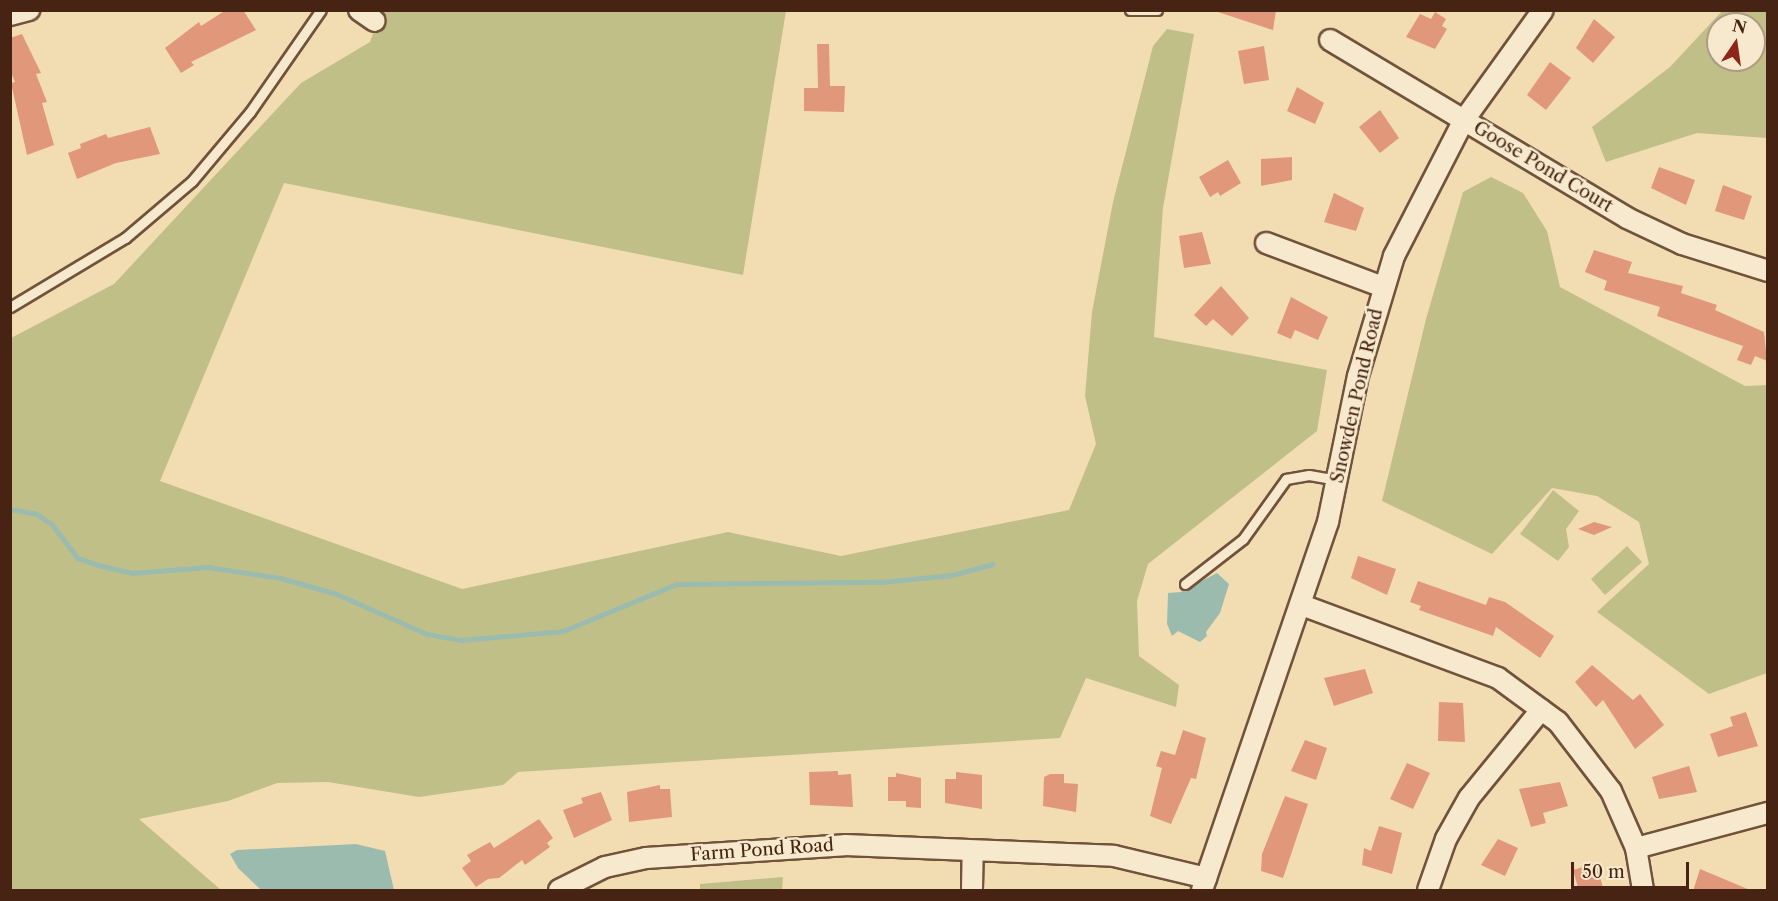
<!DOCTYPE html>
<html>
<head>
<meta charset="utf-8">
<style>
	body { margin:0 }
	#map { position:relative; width:1778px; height:901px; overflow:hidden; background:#f2ddb3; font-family:"Libre Caslon Text",serif }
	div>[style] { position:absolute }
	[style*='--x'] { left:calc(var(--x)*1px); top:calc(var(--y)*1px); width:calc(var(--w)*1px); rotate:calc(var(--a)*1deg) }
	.green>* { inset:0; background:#c0bf88 }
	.water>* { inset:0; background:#9bbbaf }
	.stream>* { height:4.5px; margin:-2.25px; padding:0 2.25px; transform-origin:2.25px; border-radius:2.25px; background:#9bbbaf }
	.building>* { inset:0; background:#e0977a }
	.roads { filter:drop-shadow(2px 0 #71523a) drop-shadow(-2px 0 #71523a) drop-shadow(0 2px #71523a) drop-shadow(0 -2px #71523a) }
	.lane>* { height:9px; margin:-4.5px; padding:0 4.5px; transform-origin:4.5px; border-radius:4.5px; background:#f7e9ce }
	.street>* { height:20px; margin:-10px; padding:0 10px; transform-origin:10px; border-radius:10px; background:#f7e9ce }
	span { translate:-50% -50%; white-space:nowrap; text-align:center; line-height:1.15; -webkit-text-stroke:5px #f7e9ce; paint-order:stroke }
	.street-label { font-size:18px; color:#462312 }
	.frame { position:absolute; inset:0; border:12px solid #462312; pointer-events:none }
	.north { position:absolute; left:1706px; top:12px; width:60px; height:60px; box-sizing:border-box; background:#f7e9ce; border:2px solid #b09a83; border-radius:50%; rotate:13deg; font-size:16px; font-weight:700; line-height:24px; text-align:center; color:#462312 }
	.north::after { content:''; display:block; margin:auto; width:21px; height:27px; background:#8f2418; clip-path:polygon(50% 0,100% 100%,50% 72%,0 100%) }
	.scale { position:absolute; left:1571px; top:862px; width:118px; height:27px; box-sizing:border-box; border:3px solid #462312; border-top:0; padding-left:8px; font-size:18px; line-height:21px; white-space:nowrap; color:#462312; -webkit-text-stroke:4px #f7e9ce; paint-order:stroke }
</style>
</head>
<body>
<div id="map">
	<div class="green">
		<div style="clip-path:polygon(evenodd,1723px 10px,1767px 11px,1767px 138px,1697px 133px,1606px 162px,1592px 127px,1670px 67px,1723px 10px,1718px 24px,1754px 24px,1754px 60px,1718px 60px,1718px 24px)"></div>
		<div style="clip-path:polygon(381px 11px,786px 11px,743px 275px,284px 183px,160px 481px,462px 589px,728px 532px,841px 556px,1069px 510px,1096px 444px,1085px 396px,1092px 312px,1113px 202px,1153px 46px,1167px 29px,1194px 34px,1163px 208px,1154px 337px,1327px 370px,1317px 431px,1148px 564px,1137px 601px,1139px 656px,1179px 685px,1176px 707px,1086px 678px,1060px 738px,518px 772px,503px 785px,419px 797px,328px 782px,277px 783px,228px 801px,139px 819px,221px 890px,11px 890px,11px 338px,114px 284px,301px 83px,370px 42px)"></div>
		<div style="clip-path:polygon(1491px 177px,1523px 193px,1547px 231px,1560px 287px,1745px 386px,1767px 385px,1767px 673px,1709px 694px,1597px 612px,1649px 564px,1639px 522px,1597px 496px,1552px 488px,1492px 554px,1382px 501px,1426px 319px,1463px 192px)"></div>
		<div style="clip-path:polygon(1553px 490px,1579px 511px,1566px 529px,1569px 547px,1558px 561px,1520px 534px)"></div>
		<div style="clip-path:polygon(1627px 546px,1642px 562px,1605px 595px,1591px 579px)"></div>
		<div style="clip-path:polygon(783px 877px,782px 890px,700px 890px,700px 884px)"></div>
	</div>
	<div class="water">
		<div style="clip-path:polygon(1217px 573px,1229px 584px,1220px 613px,1206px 632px,1207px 636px,1200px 642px,1178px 631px,1172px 636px,1167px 624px,1168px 593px,1181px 592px)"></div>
		<div style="clip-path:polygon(356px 844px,385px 851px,394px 890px,261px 890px,238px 868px,230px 854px,237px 850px)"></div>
	</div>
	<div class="stream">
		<div style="--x:10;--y:509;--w:27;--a:10"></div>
		<div style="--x:37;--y:514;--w:18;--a:34"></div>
		<div style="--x:52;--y:524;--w:43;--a:52.6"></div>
		<div style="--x:78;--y:558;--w:21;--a:19"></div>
		<div style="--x:98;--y:565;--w:35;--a:13"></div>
		<div style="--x:132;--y:573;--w:76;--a:-4.5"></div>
		<div style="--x:208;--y:567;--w:74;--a:8.6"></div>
		<div style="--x:281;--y:578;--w:58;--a:15.9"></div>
		<div style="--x:337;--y:594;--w:98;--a:24"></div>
		<div style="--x:427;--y:634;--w:35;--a:10"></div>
		<div style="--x:461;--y:640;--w:102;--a:-5"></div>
		<div style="--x:563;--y:631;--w:123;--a:-22.4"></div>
		<div style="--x:677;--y:584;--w:204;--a:-0.6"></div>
		<div style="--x:881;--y:582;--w:71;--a:-5.6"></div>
		<div style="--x:952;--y:575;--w:42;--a:-15"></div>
	</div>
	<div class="building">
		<div style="clip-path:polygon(226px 10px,243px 10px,256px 30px,191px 62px,194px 65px,181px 73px,165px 48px,199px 22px,201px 26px)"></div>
		<div style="clip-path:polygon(1276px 10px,1273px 30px,1218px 12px,1218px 10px)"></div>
		<div style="clip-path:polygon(1435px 12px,1446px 19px,1442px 26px,1447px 29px,1435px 49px,1406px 37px,1420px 14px,1431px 19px)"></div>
		<div style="clip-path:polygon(1594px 19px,1615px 37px,1593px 63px,1576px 48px)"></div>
		<div style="clip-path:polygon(22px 34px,41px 73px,36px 74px,47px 102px,42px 103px,54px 145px,27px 155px,11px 83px,15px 82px,10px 70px,10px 38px)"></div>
		<div style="clip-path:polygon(817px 44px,829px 44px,830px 86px,845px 86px,844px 112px,804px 111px,804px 88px,818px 88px)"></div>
		<div style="clip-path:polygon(1264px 46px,1269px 80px,1244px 84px,1238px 51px)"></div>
		<div style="clip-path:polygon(1550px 62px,1571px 78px,1546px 110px,1527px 95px)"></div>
		<div style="clip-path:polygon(1297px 87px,1324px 103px,1315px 124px,1287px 111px)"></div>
		<div style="clip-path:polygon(1380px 110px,1399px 138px,1380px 153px,1359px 127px)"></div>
		<div style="clip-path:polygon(150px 127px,160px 154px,116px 163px,77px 179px,68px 153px,81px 148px,80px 144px,106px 134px,108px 138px)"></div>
		<div style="clip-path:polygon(1292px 157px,1292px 180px,1261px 186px,1261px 159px)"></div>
		<div style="clip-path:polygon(1228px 160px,1241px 183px,1220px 196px,1218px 192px,1210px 197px,1199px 177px)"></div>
		<div style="clip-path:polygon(1659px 167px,1695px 180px,1686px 205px,1651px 188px)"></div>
		<div style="clip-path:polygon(1723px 185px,1752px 196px,1744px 220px,1715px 211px)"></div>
		<div style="clip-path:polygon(1334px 193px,1364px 208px,1356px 231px,1324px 222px)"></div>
		<div style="clip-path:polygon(1202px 232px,1211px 264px,1184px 268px,1179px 236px)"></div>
		<div style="clip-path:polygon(1594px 250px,1632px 262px,1628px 273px,1683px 286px,1681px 293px,1717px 305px,1715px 310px,1764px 332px,1767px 361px,1755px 356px,1751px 365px,1737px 360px,1743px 346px,1657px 316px,1660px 307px,1604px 290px,1607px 281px,1585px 272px)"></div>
		<div style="clip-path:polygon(1221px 286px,1249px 318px,1232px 336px,1213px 319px,1206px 326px,1194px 315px)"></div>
		<div style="clip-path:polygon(1291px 297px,1328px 317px,1318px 340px,1295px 330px,1291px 339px,1277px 333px)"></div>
		<div style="clip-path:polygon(1594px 522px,1612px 527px,1594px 535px,1578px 529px)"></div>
		<div style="clip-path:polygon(1358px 556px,1396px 569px,1387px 595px,1351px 578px)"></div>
		<div style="clip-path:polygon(1418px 581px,1486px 605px,1489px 597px,1505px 602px,1554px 636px,1540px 658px,1496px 627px,1493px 636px,1419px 610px,1421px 606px,1410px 602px)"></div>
		<div style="clip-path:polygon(1592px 665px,1633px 700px,1640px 694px,1664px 725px,1635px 749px,1603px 700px,1596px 707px,1575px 682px)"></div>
		<div style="clip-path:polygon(1365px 669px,1373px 693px,1334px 706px,1324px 678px)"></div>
		<div style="clip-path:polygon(1439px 702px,1463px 703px,1465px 742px,1438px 741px)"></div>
		<div style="clip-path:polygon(1746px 712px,1758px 746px,1718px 757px,1710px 734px,1733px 726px,1730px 717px)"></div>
		<div style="clip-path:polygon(1183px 730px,1206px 738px,1196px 779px,1191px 778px,1171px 824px,1150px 816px,1162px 768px,1156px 766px,1161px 751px,1175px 755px)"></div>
		<div style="clip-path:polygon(1305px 740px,1327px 748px,1316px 780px,1291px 771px)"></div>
		<div style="clip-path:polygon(1407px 763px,1430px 773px,1413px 809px,1390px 799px)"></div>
		<div style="clip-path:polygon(1689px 766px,1697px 792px,1659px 799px,1652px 777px)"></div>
		<div style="clip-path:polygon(838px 771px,838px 775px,851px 774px,853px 807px,810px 805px,809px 772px)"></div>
		<div style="clip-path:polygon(956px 772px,982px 775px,982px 809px,945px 803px,945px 779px,956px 779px)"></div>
		<div style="clip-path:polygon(896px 773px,921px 778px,921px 808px,906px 807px,906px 801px,888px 801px,888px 777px,896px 777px)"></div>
		<div style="clip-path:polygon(1050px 774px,1064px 774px,1064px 783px,1078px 784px,1076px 812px,1043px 806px,1044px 777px)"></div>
		<div style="clip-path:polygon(1560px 782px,1568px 806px,1543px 813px,1546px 823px,1531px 827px,1519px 789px)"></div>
		<div style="clip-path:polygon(660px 785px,660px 789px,670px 789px,672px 817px,629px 822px,627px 792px)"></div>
		<div style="clip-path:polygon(601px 792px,612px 820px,574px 838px,563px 810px,583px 803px,581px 798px)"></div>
		<div style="clip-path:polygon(1285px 796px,1308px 804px,1283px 878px,1261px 871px,1262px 854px)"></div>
		<div style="clip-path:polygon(539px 819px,553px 838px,547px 843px,550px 847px,525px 865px,522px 860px,499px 878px,488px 879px,476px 887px,462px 868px,471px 861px,467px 855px,490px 842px,494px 848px)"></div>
		<div style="clip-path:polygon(1379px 826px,1402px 833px,1392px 874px,1362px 865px,1364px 848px,1371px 851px)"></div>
		<div style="clip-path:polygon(1498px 839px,1518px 848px,1505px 876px,1481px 865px)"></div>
		<div style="clip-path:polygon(1596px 863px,1604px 891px,1579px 891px,1573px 870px)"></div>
		<div style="clip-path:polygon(1700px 869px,1750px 890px,1750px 891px,1693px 891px)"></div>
	</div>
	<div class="roads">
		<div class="lane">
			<div style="--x:1130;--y:10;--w:27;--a:0"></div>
			<div style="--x:10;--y:307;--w:134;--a:-31"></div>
			<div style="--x:125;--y:238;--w:88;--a:-40.4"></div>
			<div style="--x:192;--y:181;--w:90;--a:-50"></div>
			<div style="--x:250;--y:112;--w:124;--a:-55.2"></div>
			<div style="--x:1185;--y:584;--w:73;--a:-37.8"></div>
			<div style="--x:1243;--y:539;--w:74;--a:-54.4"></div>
			<div style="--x:1286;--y:479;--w:23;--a:-10"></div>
			<div style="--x:1309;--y:475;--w:29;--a:10"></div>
		</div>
		<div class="street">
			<div style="--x:359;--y:10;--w:19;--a:35"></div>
			<div style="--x:10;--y:15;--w:20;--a:-15"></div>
			<div style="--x:1330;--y:40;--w:346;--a:30.9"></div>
			<div style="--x:1627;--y:218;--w:61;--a:25.3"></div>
			<div style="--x:1682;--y:244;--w:90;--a:17.4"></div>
			<div style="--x:1266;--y:243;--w:125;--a:20.6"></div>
			<div style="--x:1302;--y:605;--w:209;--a:20.4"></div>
			<div style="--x:1498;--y:678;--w:74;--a:36.3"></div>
			<div style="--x:1558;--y:722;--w:87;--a:52.5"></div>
			<div style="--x:1611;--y:791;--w:62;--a:66.3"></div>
			<div style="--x:1636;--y:848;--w:43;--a:80.5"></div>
			<div style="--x:1636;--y:848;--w:137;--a:-14.9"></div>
			<div style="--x:559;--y:890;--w:51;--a:-26.6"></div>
			<div style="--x:605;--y:867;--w:42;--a:-12.4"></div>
			<div style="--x:646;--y:858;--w:199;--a:-3.7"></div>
			<div style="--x:845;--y:845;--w:269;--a:2.3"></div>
			<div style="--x:1114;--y:856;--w:95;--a:13.4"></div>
			<div style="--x:972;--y:890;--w:39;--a:-89"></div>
			<div style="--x:1202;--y:890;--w:389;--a:-71.1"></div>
			<div style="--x:1328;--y:522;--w:149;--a:-78.4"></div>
			<div style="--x:1358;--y:376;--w:125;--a:-73.3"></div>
			<div style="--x:1394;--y:256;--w:153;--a:-62.8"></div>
			<div style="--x:1464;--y:120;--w:135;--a:-54.3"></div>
			<div style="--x:1428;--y:890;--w:54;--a:-70.6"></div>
			<div style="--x:1446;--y:839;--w:47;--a:-60.7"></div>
			<div style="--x:1469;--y:798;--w:114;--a:-50.7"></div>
		</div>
	</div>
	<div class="street-label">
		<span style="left:1543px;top:167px;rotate:31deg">Goose Pond Court</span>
		<span style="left:1357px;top:396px;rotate:-77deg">Snowden Pond Road</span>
		<span style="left:762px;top:850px;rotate:-4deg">Farm Pond Road</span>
	</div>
	<div class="frame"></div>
	<div class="north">N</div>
	<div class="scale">50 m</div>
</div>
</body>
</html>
